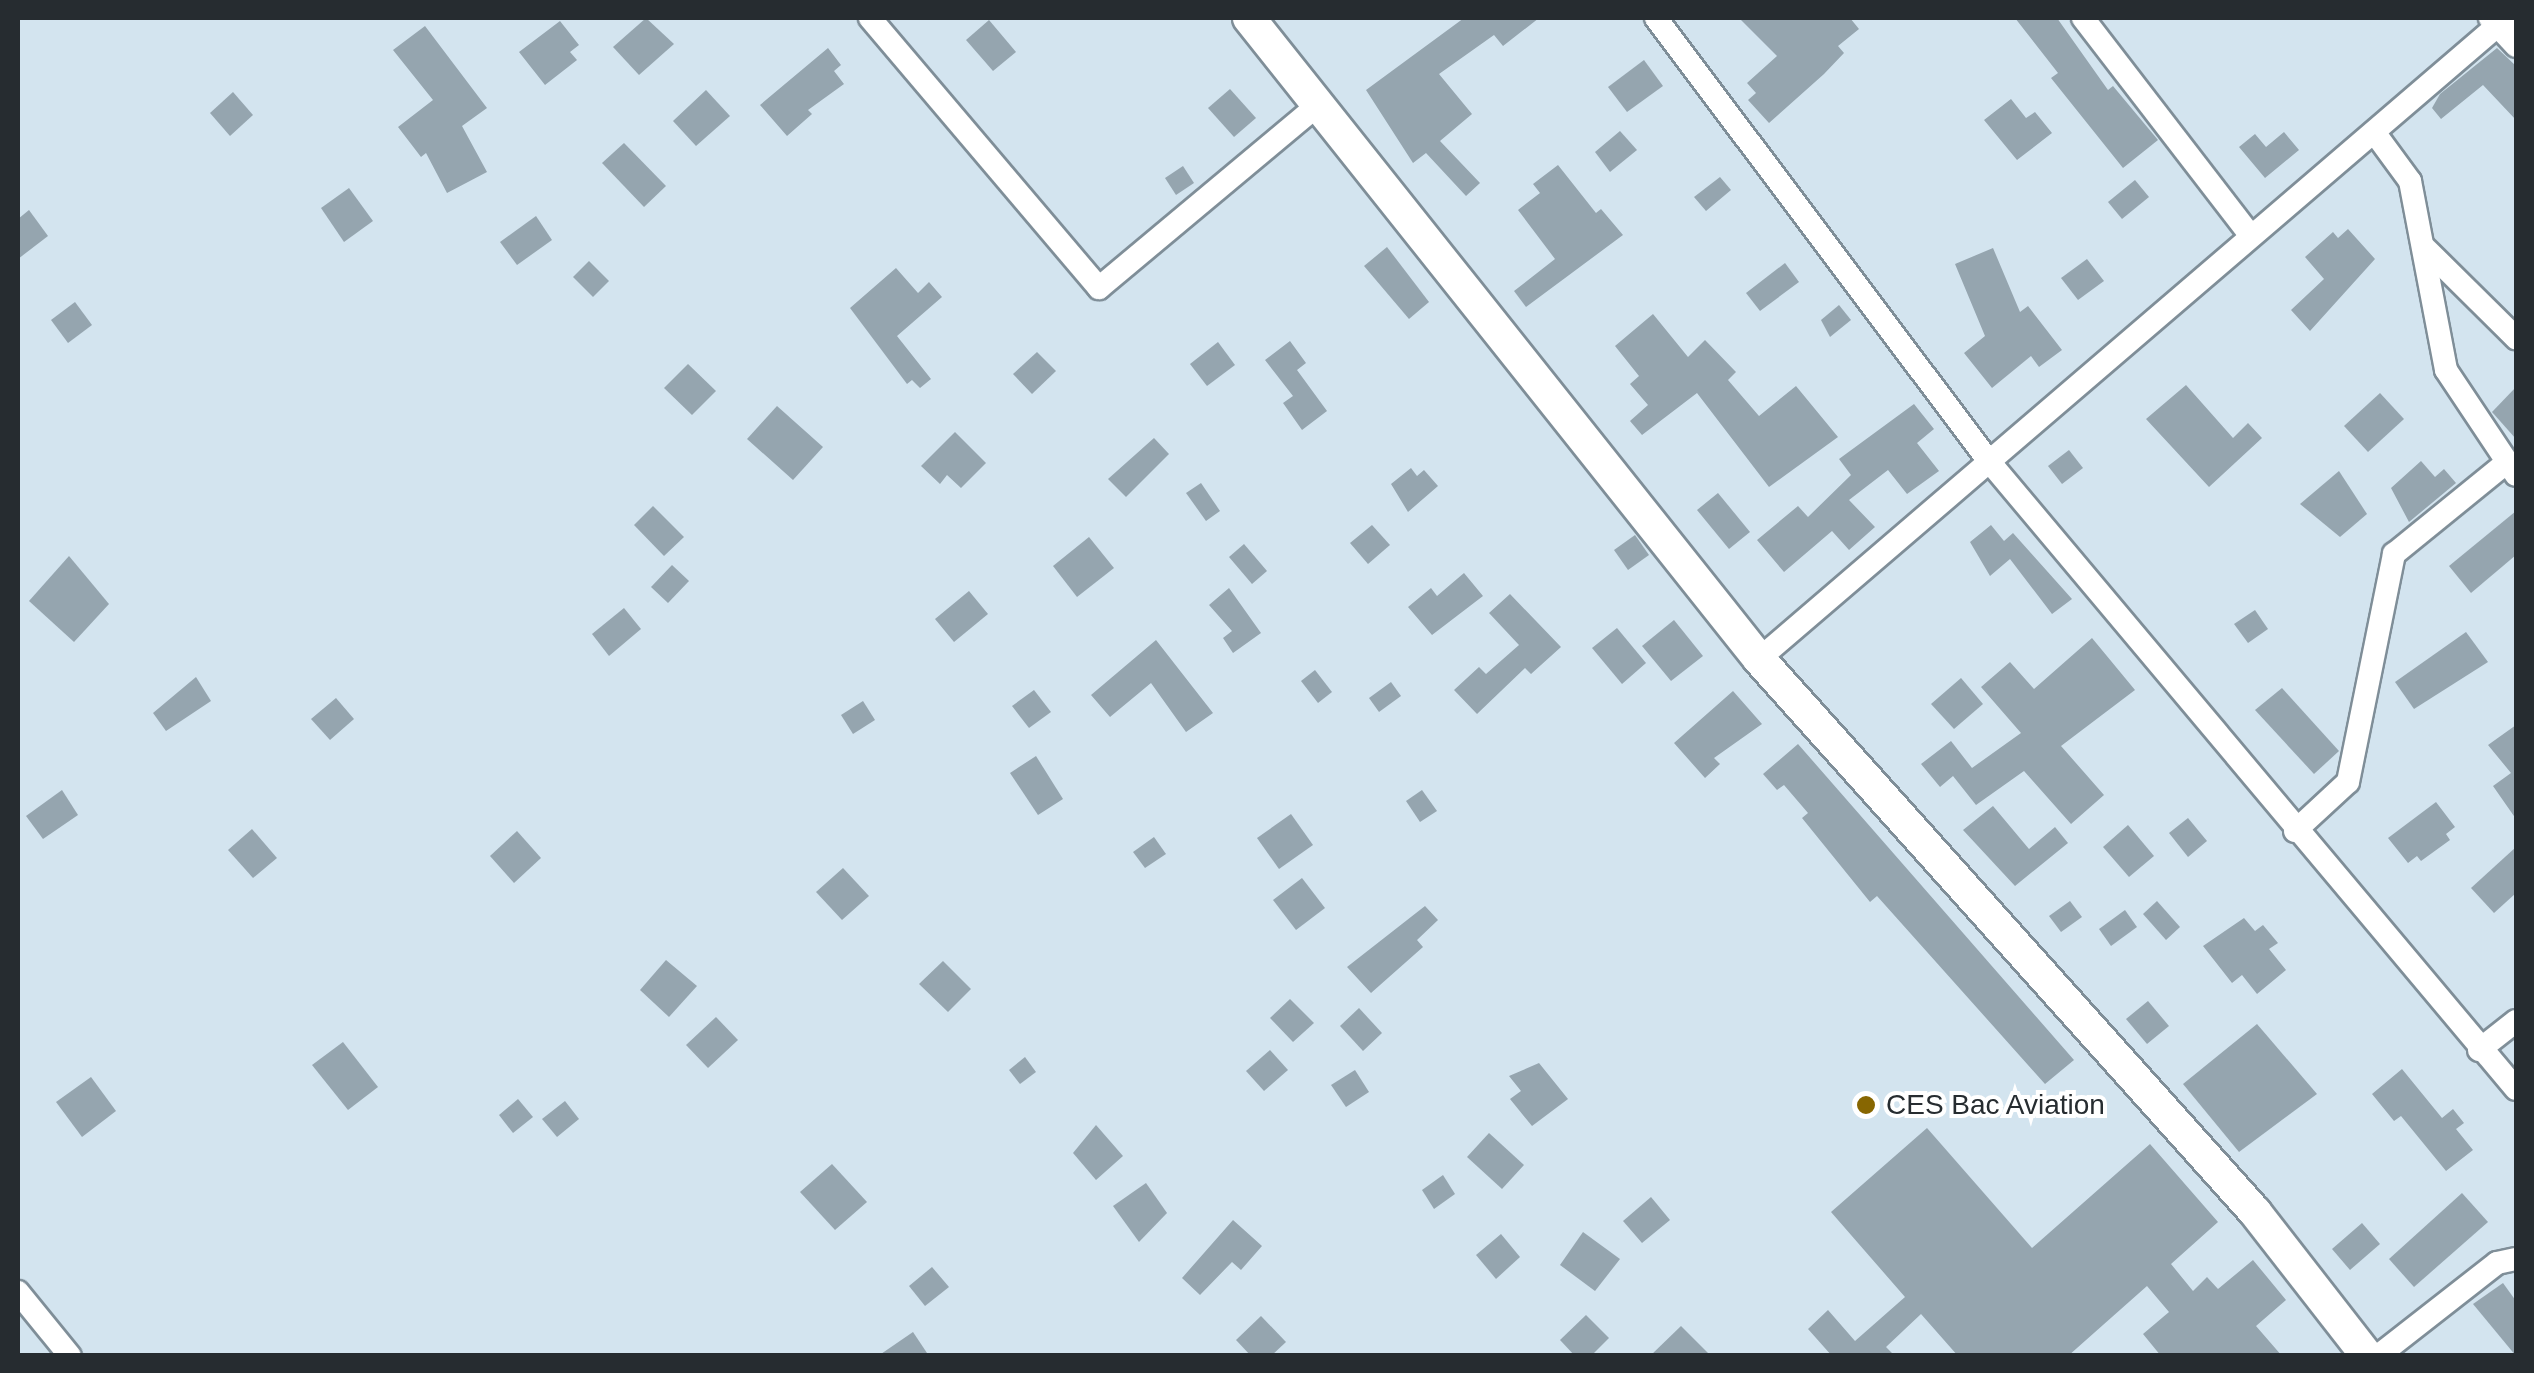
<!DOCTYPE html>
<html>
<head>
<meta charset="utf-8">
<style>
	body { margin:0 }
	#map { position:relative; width:2534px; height:1373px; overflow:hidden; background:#d3e4ef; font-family:Helvetica,sans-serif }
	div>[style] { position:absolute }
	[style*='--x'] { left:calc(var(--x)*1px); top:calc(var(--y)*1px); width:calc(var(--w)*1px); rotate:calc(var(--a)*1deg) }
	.building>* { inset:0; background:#95a5af }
	.roads { filter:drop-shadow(2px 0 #7f8e98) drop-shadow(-2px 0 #7f8e98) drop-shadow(0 2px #7f8e98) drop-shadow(0 -2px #7f8e98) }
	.street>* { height:22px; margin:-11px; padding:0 11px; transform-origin:11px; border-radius:11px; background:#fff }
	.secondary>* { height:32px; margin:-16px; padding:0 16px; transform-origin:16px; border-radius:16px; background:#fff }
	.dots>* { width:28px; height:28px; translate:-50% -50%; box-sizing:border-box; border:5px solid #fff; border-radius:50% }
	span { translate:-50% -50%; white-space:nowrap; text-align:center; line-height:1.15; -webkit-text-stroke:8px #fff; paint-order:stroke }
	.poi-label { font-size:28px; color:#262c30 }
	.left { translate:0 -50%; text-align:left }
	.frame { position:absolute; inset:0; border:20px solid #262c30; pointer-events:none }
</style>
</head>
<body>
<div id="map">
	<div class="building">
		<div style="clip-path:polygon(646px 18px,674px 44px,639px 75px,613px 47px)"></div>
		<div style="clip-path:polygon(1464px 18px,1539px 18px,1503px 46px,1494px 35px,1439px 74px,1472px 114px,1440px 141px,1480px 183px,1466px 196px,1426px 153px,1413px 163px,1366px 90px)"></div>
		<div style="clip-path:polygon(1739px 18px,1850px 18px,1859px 29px,1838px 46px,1844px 53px,1824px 74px,1769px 123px,1748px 100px,1756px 93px,1747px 83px,1777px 56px)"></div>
		<div style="clip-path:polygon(2015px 18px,2057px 18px,2108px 90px,2113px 86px,2158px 140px,2123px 168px,2051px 78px,2058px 73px)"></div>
		<div style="clip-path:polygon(989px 20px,1016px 52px,993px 71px,966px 40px)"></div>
		<div style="clip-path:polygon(560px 21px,579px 45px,570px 52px,577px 60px,545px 85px,519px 52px)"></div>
		<div style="clip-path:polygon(425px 26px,487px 108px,462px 126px,487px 172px,447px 193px,426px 153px,421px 157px,398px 127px,433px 100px,393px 50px)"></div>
		<div style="clip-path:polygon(828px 48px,841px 65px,834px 71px,844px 84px,808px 110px,812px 114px,787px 136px,760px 105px)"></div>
		<div style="clip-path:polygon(2497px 48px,2516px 66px,2516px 120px,2483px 85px,2441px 119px,2432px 108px,2440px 94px)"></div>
		<div style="clip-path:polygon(1644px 60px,1663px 86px,1627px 112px,1608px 87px)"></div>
		<div style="clip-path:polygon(1230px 89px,1256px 118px,1234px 137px,1208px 108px)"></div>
		<div style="clip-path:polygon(706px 90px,730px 116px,696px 146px,673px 121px)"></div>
		<div style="clip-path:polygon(233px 92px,253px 115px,230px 136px,210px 113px)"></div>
		<div style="clip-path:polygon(2011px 99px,2026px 118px,2035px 112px,2052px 133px,2017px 160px,1984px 120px)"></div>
		<div style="clip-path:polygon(1620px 131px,1637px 150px,1610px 172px,1595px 152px)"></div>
		<div style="clip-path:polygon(2284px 132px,2299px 150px,2265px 178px,2239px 147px,2255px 134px,2266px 147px)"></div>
		<div style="clip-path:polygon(624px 143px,666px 186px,644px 207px,602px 163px)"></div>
		<div style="clip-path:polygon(1558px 165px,1596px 213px,1601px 209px,1623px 235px,1526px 307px,1514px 291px,1555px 259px,1518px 210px,1540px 193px,1533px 184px)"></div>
		<div style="clip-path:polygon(1183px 166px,1194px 183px,1176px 195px,1165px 178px)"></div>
		<div style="clip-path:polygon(1720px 177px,1731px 190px,1706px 211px,1694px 197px)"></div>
		<div style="clip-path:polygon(2135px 180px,2149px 197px,2122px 219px,2108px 202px)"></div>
		<div style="clip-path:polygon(349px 188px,373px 221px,344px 242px,321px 208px)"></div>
		<div style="clip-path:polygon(29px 210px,48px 236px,18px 259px,18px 219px)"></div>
		<div style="clip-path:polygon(536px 216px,552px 240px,517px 265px,500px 242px)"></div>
		<div style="clip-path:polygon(2348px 229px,2375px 259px,2310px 331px,2291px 310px,2324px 279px,2305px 257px,2333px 232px,2338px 238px)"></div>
		<div style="clip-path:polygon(1387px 247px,1429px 302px,1409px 319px,1364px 266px)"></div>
		<div style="clip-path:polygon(1993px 248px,2020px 312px,2028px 306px,2062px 350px,2039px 367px,2031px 356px,1992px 388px,1964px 353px,1985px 336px,1955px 264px)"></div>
		<div style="clip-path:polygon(2087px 259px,2104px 281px,2078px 300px,2061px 278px)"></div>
		<div style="clip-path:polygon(589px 261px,609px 281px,593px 297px,573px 277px)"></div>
		<div style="clip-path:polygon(1785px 263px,1799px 282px,1760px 311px,1746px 293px)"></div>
		<div style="clip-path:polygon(896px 268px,918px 293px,929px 282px,942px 297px,897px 336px,931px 379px,920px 388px,912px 380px,907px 384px,850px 308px)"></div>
		<div style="clip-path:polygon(75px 302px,92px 325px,68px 343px,51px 320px)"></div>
		<div style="clip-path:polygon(1839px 305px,1851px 320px,1830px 337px,1821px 320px)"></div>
		<div style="clip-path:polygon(1653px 314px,1688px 357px,1705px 340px,1736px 372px,1728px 380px,1759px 416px,1796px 386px,1838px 437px,1769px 487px,1697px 393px,1642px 435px,1630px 421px,1648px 405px,1630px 384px,1639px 376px,1615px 346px)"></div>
		<div style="clip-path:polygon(1290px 341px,1306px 363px,1297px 370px,1327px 411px,1302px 430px,1283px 403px,1293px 396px,1265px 360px)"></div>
		<div style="clip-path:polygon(1218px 342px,1235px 365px,1207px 386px,1190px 364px)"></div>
		<div style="clip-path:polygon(1037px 352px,1056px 371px,1032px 394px,1013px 374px)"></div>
		<div style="clip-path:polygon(688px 364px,716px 391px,692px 415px,664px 388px)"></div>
		<div style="clip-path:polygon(2186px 385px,2233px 438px,2248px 423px,2262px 438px,2209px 487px,2146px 419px)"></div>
		<div style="clip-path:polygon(2516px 387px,2516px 439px,2492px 412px)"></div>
		<div style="clip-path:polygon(2380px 393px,2404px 419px,2368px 452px,2344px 426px)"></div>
		<div style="clip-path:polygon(1914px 404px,1934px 429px,1917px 443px,1939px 471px,1907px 494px,1888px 470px,1849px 500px,1875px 527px,1849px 550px,1832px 531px,1784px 572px,1757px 540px,1798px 506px,1808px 517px,1851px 475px,1839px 459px)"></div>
		<div style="clip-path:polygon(777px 406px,823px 447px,793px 480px,747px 439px)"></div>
		<div style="clip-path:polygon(955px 432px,986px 463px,961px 488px,947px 475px,940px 484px,921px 466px)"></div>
		<div style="clip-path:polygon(1154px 438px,1169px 454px,1126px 497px,1108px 479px)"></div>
		<div style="clip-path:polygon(2069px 450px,2083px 468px,2062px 484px,2048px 466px)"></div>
		<div style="clip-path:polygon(2421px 461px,2435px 477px,2444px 469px,2456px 483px,2409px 522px,2391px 488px)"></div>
		<div style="clip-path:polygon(1411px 468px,1417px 476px,1424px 470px,1438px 486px,1408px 512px,1391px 484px)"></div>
		<div style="clip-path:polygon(2339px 471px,2367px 514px,2340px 537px,2300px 504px)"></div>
		<div style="clip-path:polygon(1201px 483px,1220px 511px,1206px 521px,1186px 493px)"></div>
		<div style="clip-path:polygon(1718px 493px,1750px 532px,1729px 549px,1697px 510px)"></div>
		<div style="clip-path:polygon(653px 506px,684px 537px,664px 556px,634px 525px)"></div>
		<div style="clip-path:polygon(2516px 511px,2516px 555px,2471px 593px,2449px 566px)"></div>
		<div style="clip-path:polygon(1372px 525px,1390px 545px,1368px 564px,1350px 543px)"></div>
		<div style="clip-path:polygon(1991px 525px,2004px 541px,2013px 533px,2072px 599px,2052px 614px,2010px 559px,1990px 576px,1970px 542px)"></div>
		<div style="clip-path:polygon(1635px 535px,1649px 555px,1628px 570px,1614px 550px)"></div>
		<div style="clip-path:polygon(1089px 537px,1114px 568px,1077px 597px,1053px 566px)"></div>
		<div style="clip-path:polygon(1244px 544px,1267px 571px,1252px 584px,1229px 557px)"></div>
		<div style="clip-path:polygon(69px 556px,109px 604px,74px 642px,29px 601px)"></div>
		<div style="clip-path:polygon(672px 565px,689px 581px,668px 603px,651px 587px)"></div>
		<div style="clip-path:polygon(1464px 573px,1483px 596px,1432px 635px,1408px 607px,1431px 588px,1437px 596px)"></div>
		<div style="clip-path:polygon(1229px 588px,1261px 633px,1233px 653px,1223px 638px,1232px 631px,1209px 605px)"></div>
		<div style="clip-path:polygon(969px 591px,988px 614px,954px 642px,935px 619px)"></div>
		<div style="clip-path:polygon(1510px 594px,1561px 647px,1531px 674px,1525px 668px,1477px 714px,1454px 690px,1479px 667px,1486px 674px,1519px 645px,1489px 613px)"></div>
		<div style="clip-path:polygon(624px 608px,641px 629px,609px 656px,592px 634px)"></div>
		<div style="clip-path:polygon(2255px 610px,2268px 629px,2248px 643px,2234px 624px)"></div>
		<div style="clip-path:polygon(1674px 620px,1703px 656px,1671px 681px,1642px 646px)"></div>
		<div style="clip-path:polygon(1617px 628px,1646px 663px,1622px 684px,1592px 648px)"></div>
		<div style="clip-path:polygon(2466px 632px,2488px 662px,2414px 709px,2395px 682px)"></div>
		<div style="clip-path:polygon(2092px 638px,2135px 690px,2061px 746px,2104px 795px,2071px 824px,2024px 771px,1976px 805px,1953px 776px,1940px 787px,1921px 764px,1951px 741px,1972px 768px,2021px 733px,1981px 687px,2010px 662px,2034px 689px)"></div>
		<div style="clip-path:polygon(1156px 640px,1213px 713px,1186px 732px,1151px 683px,1110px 717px,1091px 695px)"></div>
		<div style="clip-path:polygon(1315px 670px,1332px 692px,1318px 703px,1301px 681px)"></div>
		<div style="clip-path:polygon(196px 677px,211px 701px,166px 731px,153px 713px)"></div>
		<div style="clip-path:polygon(1961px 678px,1983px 704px,1954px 729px,1931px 704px)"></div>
		<div style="clip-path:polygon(1391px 682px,1401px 696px,1379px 712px,1369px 698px)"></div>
		<div style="clip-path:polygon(2282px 688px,2339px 751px,2314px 774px,2255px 710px)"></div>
		<div style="clip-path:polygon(1034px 690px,1051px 712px,1029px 728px,1012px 706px)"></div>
		<div style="clip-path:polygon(1733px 691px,1762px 724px,1714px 758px,1720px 764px,1705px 778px,1674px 743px)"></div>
		<div style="clip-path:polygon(336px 698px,354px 719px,330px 740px,311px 719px)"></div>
		<div style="clip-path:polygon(863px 701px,875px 720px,853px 734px,841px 715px)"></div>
		<div style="clip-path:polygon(2516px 725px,2516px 819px,2493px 786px,2511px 773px,2488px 745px)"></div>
		<div style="clip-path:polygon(1798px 744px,2074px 1060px,2045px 1084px,1877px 896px,1870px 902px,1802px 818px,1808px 813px,1784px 785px,1777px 790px,1763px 774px)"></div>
		<div style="clip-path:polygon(1036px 756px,1063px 799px,1038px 815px,1010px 773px)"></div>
		<div style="clip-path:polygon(62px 790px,78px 815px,43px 839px,26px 816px)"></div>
		<div style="clip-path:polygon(1422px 790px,1437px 811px,1420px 822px,1406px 801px)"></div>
		<div style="clip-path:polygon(2436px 802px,2455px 827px,2446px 834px,2450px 840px,2421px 861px,2417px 856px,2408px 863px,2388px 838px)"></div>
		<div style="clip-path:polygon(1993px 806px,2029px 849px,2055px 827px,2068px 843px,2015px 886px,1963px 830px)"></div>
		<div style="clip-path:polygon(1291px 814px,1313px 845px,1279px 869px,1257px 838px)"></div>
		<div style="clip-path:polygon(2188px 818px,2207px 841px,2188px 857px,2169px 833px)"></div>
		<div style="clip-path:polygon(2128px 825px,2154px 856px,2129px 877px,2103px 847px)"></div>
		<div style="clip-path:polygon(252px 829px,277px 858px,253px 878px,228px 850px)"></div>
		<div style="clip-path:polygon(517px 831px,541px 858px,514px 883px,490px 856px)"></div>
		<div style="clip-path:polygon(1154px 837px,1166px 854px,1145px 868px,1133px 852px)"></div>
		<div style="clip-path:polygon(2516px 847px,2516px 893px,2494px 913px,2471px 888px)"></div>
		<div style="clip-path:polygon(843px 868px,869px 896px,842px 920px,816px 892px)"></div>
		<div style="clip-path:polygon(1302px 878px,1325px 908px,1296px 930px,1273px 900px)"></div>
		<div style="clip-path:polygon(2070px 901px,2082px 917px,2061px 932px,2049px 916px)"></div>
		<div style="clip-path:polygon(2157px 901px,2180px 927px,2166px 940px,2143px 914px)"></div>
		<div style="clip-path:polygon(1425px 906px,1438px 920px,1417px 940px,1423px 947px,1371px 993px,1347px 967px)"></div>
		<div style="clip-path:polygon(2125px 910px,2137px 927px,2111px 946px,2099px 929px)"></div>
		<div style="clip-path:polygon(2244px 918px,2255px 931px,2263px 925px,2278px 943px,2269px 949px,2286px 970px,2257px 994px,2242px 975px,2232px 983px,2203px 946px)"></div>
		<div style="clip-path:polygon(666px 960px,697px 986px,669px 1017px,640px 990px)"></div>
		<div style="clip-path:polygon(943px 961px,971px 989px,948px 1012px,919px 984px)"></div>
		<div style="clip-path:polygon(1290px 999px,1314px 1023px,1293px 1042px,1270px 1018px)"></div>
		<div style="clip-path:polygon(2148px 1001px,2169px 1026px,2147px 1044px,2126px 1019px)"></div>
		<div style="clip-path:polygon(1359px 1008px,1382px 1033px,1363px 1051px,1340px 1026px)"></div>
		<div style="clip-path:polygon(716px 1017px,738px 1040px,708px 1068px,686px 1045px)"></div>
		<div style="clip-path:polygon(2257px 1024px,2317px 1094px,2239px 1152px,2183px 1084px)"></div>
		<div style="clip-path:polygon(343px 1042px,378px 1087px,348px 1110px,312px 1065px)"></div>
		<div style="clip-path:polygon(1270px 1050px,1288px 1070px,1264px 1091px,1246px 1071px)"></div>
		<div style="clip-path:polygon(1025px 1057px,1036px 1072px,1020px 1084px,1009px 1070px)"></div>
		<div style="clip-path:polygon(1539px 1063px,1568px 1099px,1532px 1126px,1510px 1099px,1521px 1091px,1509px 1076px)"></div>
		<div style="clip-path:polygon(2402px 1069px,2442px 1118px,2453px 1109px,2464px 1123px,2456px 1129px,2473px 1150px,2446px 1171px,2401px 1116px,2394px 1121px,2372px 1094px)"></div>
		<div style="clip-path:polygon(1355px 1070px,1369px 1092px,1346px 1107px,1331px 1085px)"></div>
		<div style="clip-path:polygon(91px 1077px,116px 1111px,82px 1137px,56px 1102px)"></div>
		<div style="clip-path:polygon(518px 1099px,533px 1117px,513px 1133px,499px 1115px)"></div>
		<div style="clip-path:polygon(565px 1101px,579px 1119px,557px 1137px,542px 1119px)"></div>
		<div style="clip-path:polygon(1096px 1125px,1123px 1156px,1096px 1180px,1073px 1153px)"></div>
		<div style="clip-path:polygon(1927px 1128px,2032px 1248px,2150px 1144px,2218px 1222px,2171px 1264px,2193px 1291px,2207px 1277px,2218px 1289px,2253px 1260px,2286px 1300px,2256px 1326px,2282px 1356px,2161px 1356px,2143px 1334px,2169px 1312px,2147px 1286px,2068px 1356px,1958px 1356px,1921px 1314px,1886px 1347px,1895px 1356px,1832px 1356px,1808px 1329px,1828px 1310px,1855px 1341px,1905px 1297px,1831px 1212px)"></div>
		<div style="clip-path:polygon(1489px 1133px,1524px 1165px,1502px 1189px,1467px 1157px)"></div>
		<div style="clip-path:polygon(832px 1164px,867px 1202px,835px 1230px,800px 1192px)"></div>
		<div style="clip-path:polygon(1443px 1175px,1455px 1194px,1434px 1209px,1422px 1190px)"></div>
		<div style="clip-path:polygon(1146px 1183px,1167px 1213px,1139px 1242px,1113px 1206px)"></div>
		<div style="clip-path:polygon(2462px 1193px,2488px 1222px,2414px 1287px,2389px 1259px)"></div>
		<div style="clip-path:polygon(1651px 1197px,1670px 1220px,1642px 1243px,1623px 1221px)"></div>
		<div style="clip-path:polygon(1233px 1220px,1262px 1246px,1241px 1270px,1232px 1262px,1200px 1295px,1182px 1278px)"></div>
		<div style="clip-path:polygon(2362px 1223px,2380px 1244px,2350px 1270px,2332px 1249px)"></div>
		<div style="clip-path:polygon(1583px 1232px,1620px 1259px,1595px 1291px,1560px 1265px)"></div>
		<div style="clip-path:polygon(1501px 1234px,1520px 1257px,1496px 1279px,1476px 1255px)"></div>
		<div style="clip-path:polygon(932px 1267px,949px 1287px,925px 1306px,909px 1286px)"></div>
		<div style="clip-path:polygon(2503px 1283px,2516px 1301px,2516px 1356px,2473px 1304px)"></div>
		<div style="clip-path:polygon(1586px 1315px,1609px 1338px,1591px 1356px,1575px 1356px,1560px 1340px)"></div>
		<div style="clip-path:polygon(1261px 1316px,1286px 1342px,1271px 1356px,1251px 1356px,1236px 1340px)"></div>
		<div style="clip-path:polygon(1681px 1326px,1711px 1356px,1650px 1356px)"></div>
		<div style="clip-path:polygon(913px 1332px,929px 1356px,878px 1356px)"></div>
	</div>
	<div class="roads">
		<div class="street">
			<div style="--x:870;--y:18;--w:354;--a:49.7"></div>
			<div style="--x:1099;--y:288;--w:288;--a:-39.9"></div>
			<div style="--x:1656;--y:18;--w:553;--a:53.09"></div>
			<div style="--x:1988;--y:460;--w:821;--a:49.99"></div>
			<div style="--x:2083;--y:18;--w:275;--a:52.4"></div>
			<div style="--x:2490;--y:18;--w:38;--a:47"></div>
			<div style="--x:2374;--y:132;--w:61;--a:53.7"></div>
			<div style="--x:2410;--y:181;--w:192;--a:79.2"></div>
			<div style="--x:2446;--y:370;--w:126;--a:56.3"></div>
			<div style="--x:2426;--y:249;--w:127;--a:44.7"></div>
			<div style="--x:1759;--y:659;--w:972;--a:-40.62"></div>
			<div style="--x:2497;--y:26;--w:20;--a:-15"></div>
			<div style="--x:2295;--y:831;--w:72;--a:-42.8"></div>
			<div style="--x:2348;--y:782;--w:233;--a:-78.6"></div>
			<div style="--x:2394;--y:554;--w:144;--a:-39.1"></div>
			<div style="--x:2479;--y:1050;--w:47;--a:-38.1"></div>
			<div style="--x:18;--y:1292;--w:82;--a:50.9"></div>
			<div style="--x:2378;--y:1356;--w:151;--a:-38"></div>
			<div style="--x:2497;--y:1263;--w:19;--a:-12"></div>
		</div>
		<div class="secondary">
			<div style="--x:1249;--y:18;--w:819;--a:51.49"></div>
			<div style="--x:1759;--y:659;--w:743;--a:48.11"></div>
			<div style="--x:2255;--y:1212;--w:182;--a:52.1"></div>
		</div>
	</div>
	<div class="dots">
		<div style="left:1866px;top:1105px;background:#876601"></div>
	</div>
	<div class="poi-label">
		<span class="left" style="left:1886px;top:1105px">CES Bac Aviation</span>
	</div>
	<div class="frame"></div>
</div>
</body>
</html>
